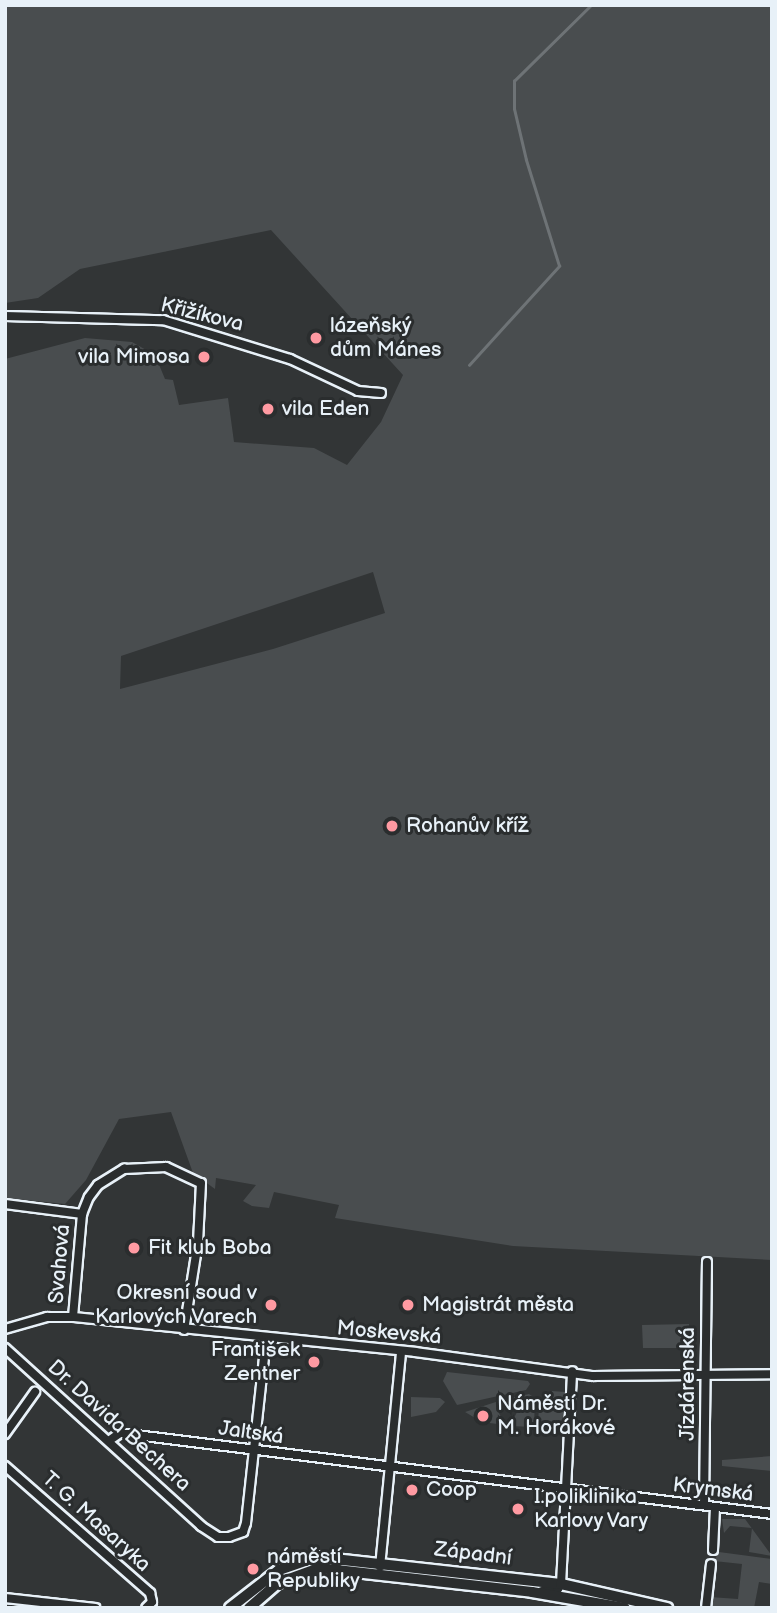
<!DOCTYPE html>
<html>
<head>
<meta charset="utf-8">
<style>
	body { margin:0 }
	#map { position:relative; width:777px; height:1613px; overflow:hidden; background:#323536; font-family:"Balsamiq Sans",sans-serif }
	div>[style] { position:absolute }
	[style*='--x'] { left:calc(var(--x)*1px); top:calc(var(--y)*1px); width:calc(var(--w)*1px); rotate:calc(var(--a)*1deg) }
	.green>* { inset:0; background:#494d4f }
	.stream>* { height:2.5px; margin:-1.25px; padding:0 1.25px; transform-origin:1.25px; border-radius:1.25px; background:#6e7376 }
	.roads { filter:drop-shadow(2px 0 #e8f1f8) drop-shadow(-2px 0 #e8f1f8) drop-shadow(0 2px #e8f1f8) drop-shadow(0 -2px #e8f1f8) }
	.street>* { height:8px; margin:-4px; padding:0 4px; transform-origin:4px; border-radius:4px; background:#2a2d2e }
	.secondary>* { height:10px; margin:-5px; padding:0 5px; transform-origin:5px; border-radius:5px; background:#2a2d2e }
	.dots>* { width:19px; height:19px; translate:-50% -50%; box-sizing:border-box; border:4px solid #2a2d2e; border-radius:50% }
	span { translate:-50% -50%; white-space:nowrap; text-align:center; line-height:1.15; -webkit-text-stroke:6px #2a2d2e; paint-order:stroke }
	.street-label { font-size:21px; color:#e8f1f8 }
	.poi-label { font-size:21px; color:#e8f1f8 }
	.left { translate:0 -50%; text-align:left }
	.right { translate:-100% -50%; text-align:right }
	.frame { position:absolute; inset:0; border:7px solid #e8f1f8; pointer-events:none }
</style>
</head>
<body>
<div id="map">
	<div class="green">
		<div style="clip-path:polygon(evenodd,5px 5px,772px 5px,772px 1260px,513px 1246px,335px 1218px,339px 1205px,274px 1192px,269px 1208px,252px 1206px,243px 1201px,256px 1185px,216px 1178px,215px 1189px,193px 1173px,171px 1112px,119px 1119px,86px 1180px,65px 1204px,5px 1198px,5px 359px,85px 338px,132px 342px,155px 355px,165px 379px,173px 380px,179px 405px,228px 398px,234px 442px,314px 448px,347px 465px,381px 422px,403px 375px,271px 230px,80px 269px,38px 298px,5px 303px,5px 5px,373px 572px,385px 613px,273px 649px,120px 689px,121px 656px,373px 572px)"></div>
		<div style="clip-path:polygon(689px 1324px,689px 1348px,643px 1348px,642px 1325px)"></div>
		<div style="clip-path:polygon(447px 1372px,528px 1381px,530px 1384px,526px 1390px,457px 1405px,443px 1381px)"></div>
		<div style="clip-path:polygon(552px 1391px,565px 1392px,563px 1428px,549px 1424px,547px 1436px,538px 1426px,539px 1405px,551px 1406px)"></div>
		<div style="clip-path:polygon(529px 1394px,535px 1398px,534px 1427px,510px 1426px,517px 1412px,511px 1398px)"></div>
		<div style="clip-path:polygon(411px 1397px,440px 1398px,445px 1402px,436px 1412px,411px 1417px)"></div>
		<div style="clip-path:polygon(505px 1399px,499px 1413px,505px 1425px,482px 1422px,465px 1412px)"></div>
		<div style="clip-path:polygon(772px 1456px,772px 1471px,722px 1466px,722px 1460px)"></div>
		<div style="clip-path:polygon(722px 1519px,745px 1519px,772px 1556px,749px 1552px,752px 1528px,730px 1526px,724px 1533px)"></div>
		<div style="clip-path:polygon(719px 1552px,772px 1559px,772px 1584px,759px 1582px,754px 1608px,712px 1607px,710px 1597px,738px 1599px,742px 1564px,714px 1561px)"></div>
	</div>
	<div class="stream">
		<div style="--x:469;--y:365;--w:134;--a:-47.7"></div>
		<div style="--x:559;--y:266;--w:111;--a:-107.3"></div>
		<div style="--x:526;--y:160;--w:52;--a:-103.2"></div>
		<div style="--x:514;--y:109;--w:28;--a:-90"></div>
		<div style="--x:514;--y:81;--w:108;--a:-44.6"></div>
	</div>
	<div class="roads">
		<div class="street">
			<div style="--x:5;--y:316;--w:158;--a:1.5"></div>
			<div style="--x:163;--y:320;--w:133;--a:17.1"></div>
			<div style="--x:290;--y:359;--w:75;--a:25.2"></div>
			<div style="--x:358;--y:391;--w:23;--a:5"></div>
			<div style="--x:5;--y:1204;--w:78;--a:7.4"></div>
			<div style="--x:73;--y:1317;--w:103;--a:-85"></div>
			<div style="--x:82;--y:1214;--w:18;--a:-68"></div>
			<div style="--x:89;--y:1197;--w:15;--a:-53"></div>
			<div style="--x:98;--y:1185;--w:31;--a:-32"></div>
			<div style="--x:124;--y:1169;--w:42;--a:-2.7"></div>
			<div style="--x:166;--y:1167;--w:38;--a:25"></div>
			<div style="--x:201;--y:1183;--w:59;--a:92.9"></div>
			<div style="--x:198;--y:1242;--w:89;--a:99"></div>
			<div style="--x:5;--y:1329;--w:44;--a:-15.9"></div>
			<div style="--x:47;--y:1317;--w:26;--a:0"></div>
			<div style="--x:73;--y:1317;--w:344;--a:5.8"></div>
			<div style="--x:415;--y:1352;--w:180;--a:7.7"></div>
			<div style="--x:593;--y:1376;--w:179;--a:-0.6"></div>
			<div style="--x:5;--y:1348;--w:265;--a:42.2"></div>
			<div style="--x:201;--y:1526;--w:20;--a:33"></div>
			<div style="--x:218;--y:1537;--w:11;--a:0"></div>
			<div style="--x:229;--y:1537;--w:15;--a:-20"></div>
			<div style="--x:243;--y:1532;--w:9;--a:-72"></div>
			<div style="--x:246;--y:1523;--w:186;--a:-83.8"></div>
			<div style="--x:5;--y:1434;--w:52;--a:-54.5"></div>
			<div style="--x:110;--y:1440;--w:12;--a:-35"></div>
			<div style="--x:120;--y:1433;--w:657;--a:7.08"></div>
			<div style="--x:5;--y:1466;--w:193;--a:41.2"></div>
			<div style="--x:150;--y:1593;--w:9;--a:77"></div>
			<div style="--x:152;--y:1602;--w:8;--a:135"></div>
			<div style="--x:704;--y:1505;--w:243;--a:-89.3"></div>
			<div style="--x:713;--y:1550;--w:43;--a:-87.3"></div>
			<div style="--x:380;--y:1567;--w:214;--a:-84.4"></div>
			<div style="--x:542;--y:1591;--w:16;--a:-7"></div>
			<div style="--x:558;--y:1589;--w:6;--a:-59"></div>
			<div style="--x:561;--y:1584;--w:213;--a:-87"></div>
			<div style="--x:5;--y:1598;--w:91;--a:6.3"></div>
			<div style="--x:706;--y:1608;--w:44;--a:-83.5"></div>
		</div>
		<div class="secondary">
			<div style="--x:230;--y:1608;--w:62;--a:-37.8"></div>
			<div style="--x:279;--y:1570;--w:39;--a:-19"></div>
			<div style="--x:316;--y:1557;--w:246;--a:6.3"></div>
			<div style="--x:561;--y:1584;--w:109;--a:12.8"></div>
			<div style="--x:249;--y:1608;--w:38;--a:-41"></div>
			<div style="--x:278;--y:1583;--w:44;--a:-20.1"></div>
			<div style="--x:319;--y:1568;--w:214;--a:6.4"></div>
			<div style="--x:532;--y:1592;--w:94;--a:9.8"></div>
		</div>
	</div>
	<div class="dots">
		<div style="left:316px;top:338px;background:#ff9aa2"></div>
		<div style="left:204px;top:357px;background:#ff9aa2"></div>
		<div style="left:268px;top:409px;background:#ff9aa2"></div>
		<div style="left:392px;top:826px;background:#ff9aa2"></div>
		<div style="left:134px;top:1248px;background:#ff9aa2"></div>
		<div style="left:271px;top:1305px;background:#ff9aa2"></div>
		<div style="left:408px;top:1305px;background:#ff9aa2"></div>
		<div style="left:314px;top:1362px;background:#ff9aa2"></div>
		<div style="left:483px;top:1416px;background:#ff9aa2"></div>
		<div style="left:412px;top:1490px;background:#ff9aa2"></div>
		<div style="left:518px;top:1509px;background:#ff9aa2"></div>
		<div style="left:253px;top:1569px;background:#ff9aa2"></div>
	</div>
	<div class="street-label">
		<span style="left:202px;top:315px;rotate:14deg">Křižíkova</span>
		<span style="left:60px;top:1264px;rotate:-85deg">Svahová</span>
		<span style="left:389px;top:1333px;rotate:5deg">Moskevská</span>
		<span style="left:688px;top:1384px;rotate:-90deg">Jízdárenská</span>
		<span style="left:119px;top:1426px;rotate:42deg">Dr. Davida Bechera</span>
		<span style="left:251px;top:1433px;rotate:8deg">Jaltská</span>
		<span style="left:713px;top:1490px;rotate:7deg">Krymská</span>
		<span style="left:96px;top:1522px;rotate:42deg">T. G. Masaryka</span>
		<span style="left:473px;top:1554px;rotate:7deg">Západní</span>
	</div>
	<div class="poi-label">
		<span class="left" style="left:330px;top:338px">lázeňský<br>dům Mánes</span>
		<span class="right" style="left:190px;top:357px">vila Mimosa</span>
		<span class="left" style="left:282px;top:409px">vila Eden</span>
		<span class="left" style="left:406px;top:826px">Rohanův kříž</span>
		<span class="left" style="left:148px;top:1248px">Fit klub Boba</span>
		<span class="right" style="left:257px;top:1305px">Okresní soud v<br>Karlových Varech</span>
		<span class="left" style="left:422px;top:1305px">Magistrát města</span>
		<span class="right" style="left:300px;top:1362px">František<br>Zentner</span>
		<span class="left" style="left:497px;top:1416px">Náměstí Dr.<br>M. Horákové</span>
		<span class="left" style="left:426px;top:1490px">Coop</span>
		<span class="left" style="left:534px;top:1509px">I.poliklinika<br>Karlovy Vary</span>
		<span class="left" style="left:267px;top:1569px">náměstí<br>Republiky</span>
	</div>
	<div class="frame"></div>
</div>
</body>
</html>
